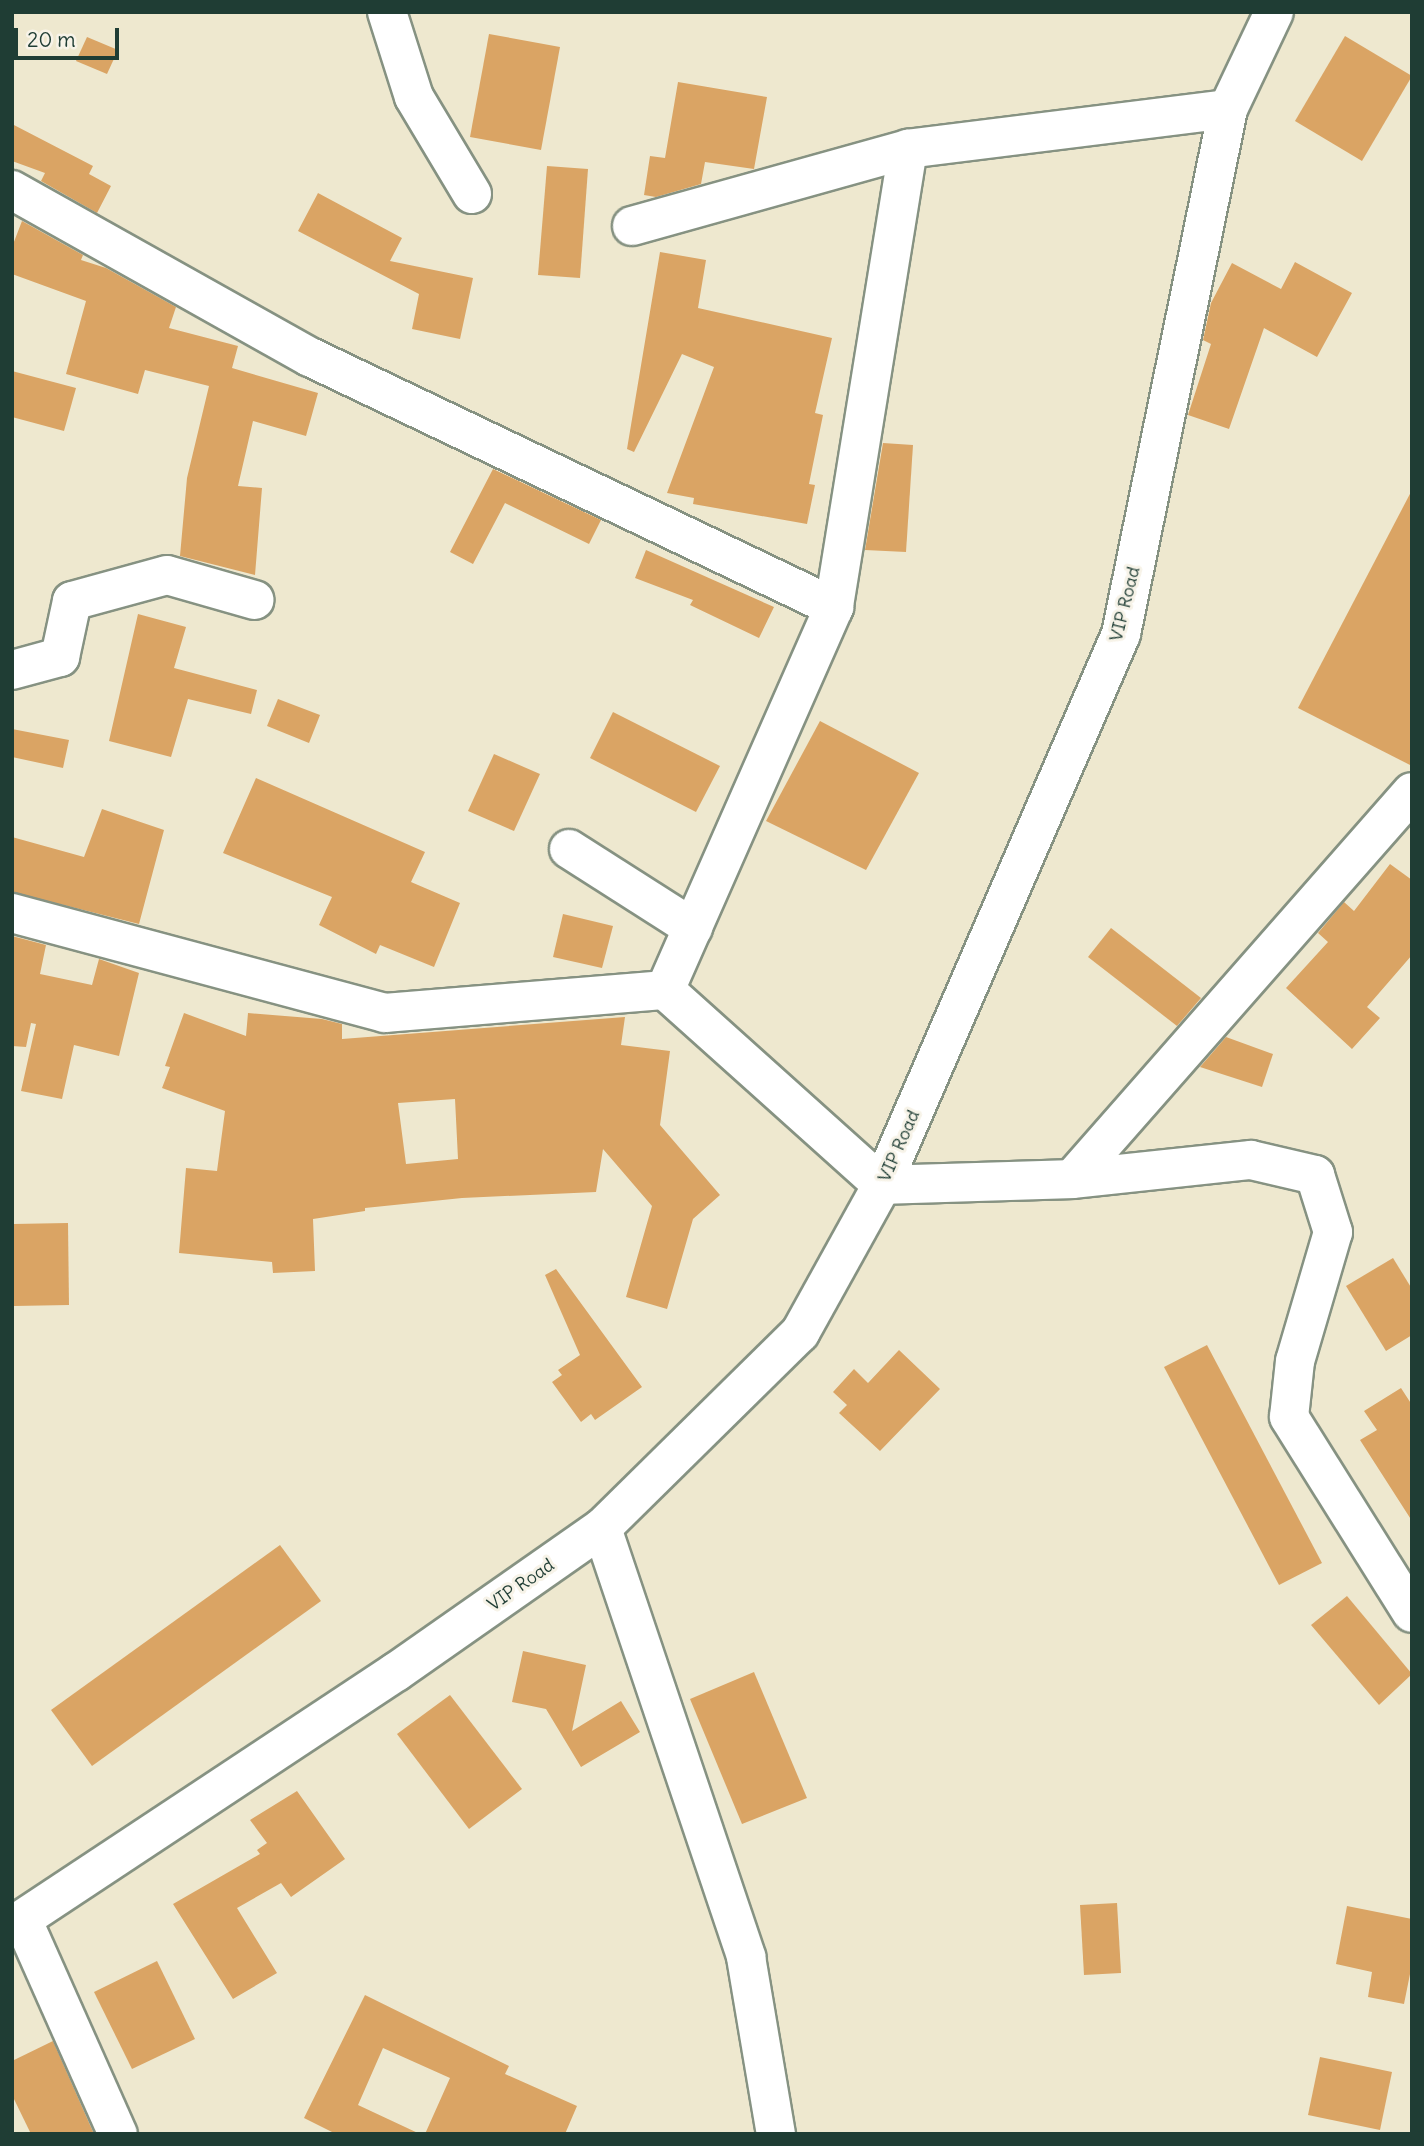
<!DOCTYPE html>
<html>
<head>
<meta charset="utf-8">
<style>
	body { margin:0 }
	#map { position:relative; width:1424px; height:2146px; overflow:hidden; background:#eee8cf; font-family:Delius,sans-serif }
	div>[style] { position:absolute }
	[style*='--x'] { left:calc(var(--x)*1px); top:calc(var(--y)*1px); width:calc(var(--w)*1px); rotate:calc(var(--a)*1deg) }
	.building>* { inset:0; background:#daa464 }
	.roads { filter:drop-shadow(2px 0 #869282) drop-shadow(-2px 0 #869282) drop-shadow(0 2px #869282) drop-shadow(0 -2px #869282) }
	.street>* { height:38px; margin:-19px; padding:0 19px; transform-origin:19px; border-radius:19px; background:#fff }
	.secondary>* { height:38px; margin:-19px; padding:0 19px; transform-origin:19px; border-radius:19px; background:#fff }
	span { translate:-50% -50%; white-space:nowrap; text-align:center; line-height:1.15; -webkit-text-stroke:6px #f7f3e8; paint-order:stroke }
	.street-label { font-size:18px; color:#1f3d34 }
	.frame { position:absolute; inset:0; border:14px solid #1f3d34; pointer-events:none }
	.scale { position:absolute; left:14px; top:28px; width:105px; height:32px; box-sizing:border-box; border:4px solid #1f3d34; border-top:0; padding-left:9px; font-size:21px; line-height:24px; white-space:nowrap; color:#1f3d34; -webkit-text-stroke:5px #f7f3e8; paint-order:stroke }
</style>
</head>
<body>
<div id="map">
	<div class="building">
		<div style="clip-path:polygon(489px 34px,560px 47px,541px 150px,470px 137px)"></div>
		<div style="clip-path:polygon(1345px 36px,1412px 76px,1362px 161px,1295px 121px)"></div>
		<div style="clip-path:polygon(87px 37px,118px 50px,107px 74px,76px 61px)"></div>
		<div style="clip-path:polygon(678px 82px,767px 97px,754px 169px,705px 162px,701px 184px,656px 197px,644px 195px,650px 156px,665px 158px)"></div>
		<div style="clip-path:polygon(12px 124px,93px 166px,89px 174px,111px 186px,97px 213px,41px 181px,45px 173px,12px 161px)"></div>
		<div style="clip-path:polygon(547px 166px,588px 169px,580px 278px,538px 275px)"></div>
		<div style="clip-path:polygon(318px 193px,402px 238px,390px 261px,473px 278px,460px 339px,412px 329px,419px 294px,298px 231px)"></div>
		<div style="clip-path:polygon(22px 221px,83px 255px,81px 260px,106px 268px,176px 307px,169px 328px,238px 346px,232px 368px,318px 393px,306px 436px,253px 421px,238px 486px,262px 488px,255px 575px,180px 556px,187px 478px,209px 386px,145px 370px,138px 394px,66px 374px,86px 301px,12px 274px,12px 247px)"></div>
		<div style="clip-path:polygon(660px 252px,706px 260px,698px 308px,832px 338px,815px 413px,823px 415px,809px 484px,815px 485px,807px 524px,693px 504px,694px 498px,667px 493px,714px 367px,682px 354px,634px 452px,627px 449px)"></div>
		<div style="clip-path:polygon(1295px 262px,1352px 293px,1317px 357px,1264px 328px,1229px 429px,1188px 415px,1211px 344px,1203px 340px,1211px 303px,1232px 263px,1281px 289px)"></div>
		<div style="clip-path:polygon(12px 371px,76px 388px,64px 431px,12px 417px)"></div>
		<div style="clip-path:polygon(883px 443px,913px 445px,906px 552px,865px 550px)"></div>
		<div style="clip-path:polygon(493px 469px,601px 520px,589px 544px,505px 503px,473px 564px,450px 552px)"></div>
		<div style="clip-path:polygon(1412px 490px,1412px 766px,1298px 708px)"></div>
		<div style="clip-path:polygon(646px 550px,774px 607px,759px 638px,690px 605px,693px 600px,635px 578px)"></div>
		<div style="clip-path:polygon(138px 614px,186px 627px,174px 668px,257px 690px,251px 714px,188px 699px,171px 757px,109px 741px)"></div>
		<div style="clip-path:polygon(278px 699px,320px 715px,309px 743px,267px 726px)"></div>
		<div style="clip-path:polygon(613px 712px,720px 766px,696px 812px,590px 758px)"></div>
		<div style="clip-path:polygon(820px 721px,919px 773px,866px 870px,766px 821px)"></div>
		<div style="clip-path:polygon(12px 729px,69px 740px,63px 768px,12px 757px)"></div>
		<div style="clip-path:polygon(494px 754px,540px 774px,514px 831px,468px 811px)"></div>
		<div style="clip-path:polygon(256px 778px,425px 852px,411px 882px,460px 903px,434px 967px,380px 945px,376px 954px,319px 925px,332px 897px,223px 853px)"></div>
		<div style="clip-path:polygon(102px 809px,164px 830px,139px 924px,12px 892px,12px 837px,84px 857px)"></div>
		<div style="clip-path:polygon(1390px 864px,1412px 880px,1412px 955px,1367px 1007px,1380px 1018px,1352px 1049px,1286px 988px,1328px 942px,1318px 933px,1344px 902px,1354px 911px)"></div>
		<div style="clip-path:polygon(563px 914px,613px 926px,602px 968px,553px 957px)"></div>
		<div style="clip-path:polygon(1111px 928px,1201px 998px,1177px 1026px,1088px 957px)"></div>
		<div style="clip-path:polygon(12px 936px,46px 945px,40px 974px,92px 985px,99px 959px,139px 973px,119px 1056px,74px 1045px,62px 1099px,21px 1091px,36px 1024px,31px 1023px,26px 1047px,12px 1046px)"></div>
		<div style="clip-path:polygon(evenodd,184px 1013px,246px 1036px,248px 1013px,322px 1019px,342px 1024px,342px 1039px,625px 1017px,621px 1045px,670px 1051px,660px 1125px,720px 1195px,693px 1219px,667px 1309px,626px 1297px,652px 1206px,603px 1149px,596px 1192px,462px 1198px,365px 1208px,365px 1211px,313px 1219px,315px 1271px,273px 1273px,272px 1262px,179px 1253px,186px 1168px,217px 1171px,225px 1111px,162px 1088px,170px 1067px,165px 1066px,184px 1013px,455px 1099px,458px 1159px,406px 1164px,398px 1103px,455px 1099px)"></div>
		<div style="clip-path:polygon(1226px 1037px,1273px 1054px,1262px 1087px,1200px 1067px)"></div>
		<div style="clip-path:polygon(68px 1223px,69px 1305px,14px 1306px,13px 1224px)"></div>
		<div style="clip-path:polygon(1393px 1258px,1412px 1289px,1412px 1335px,1386px 1351px,1346px 1286px)"></div>
		<div style="clip-path:polygon(556px 1269px,642px 1387px,595px 1420px,591px 1414px,581px 1422px,552px 1382px,562px 1375px,558px 1370px,580px 1355px,545px 1275px)"></div>
		<div style="clip-path:polygon(1207px 1345px,1322px 1563px,1279px 1585px,1164px 1367px)"></div>
		<div style="clip-path:polygon(899px 1350px,940px 1389px,880px 1451px,839px 1413px,847px 1405px,833px 1392px,854px 1369px,868px 1383px)"></div>
		<div style="clip-path:polygon(1401px 1388px,1412px 1405px,1412px 1521px,1360px 1440px,1377px 1430px,1364px 1411px)"></div>
		<div style="clip-path:polygon(280px 1545px,321px 1601px,92px 1766px,51px 1710px)"></div>
		<div style="clip-path:polygon(1347px 1596px,1412px 1674px,1379px 1705px,1311px 1625px)"></div>
		<div style="clip-path:polygon(523px 1651px,586px 1665px,572px 1731px,621px 1701px,640px 1732px,581px 1767px,546px 1709px,512px 1702px)"></div>
		<div style="clip-path:polygon(754px 1672px,807px 1798px,742px 1824px,690px 1699px)"></div>
		<div style="clip-path:polygon(450px 1695px,522px 1789px,469px 1829px,397px 1734px)"></div>
		<div style="clip-path:polygon(297px 1791px,345px 1859px,291px 1897px,281px 1883px,237px 1908px,277px 1973px,233px 1999px,173px 1904px,260px 1854px,257px 1850px,267px 1843px,250px 1820px)"></div>
		<div style="clip-path:polygon(1117px 1903px,1121px 1973px,1084px 1975px,1080px 1905px)"></div>
		<div style="clip-path:polygon(1347px 1906px,1412px 1919px,1412px 1964px,1404px 2004px,1368px 1997px,1372px 1972px,1336px 1964px)"></div>
		<div style="clip-path:polygon(157px 1961px,195px 2039px,132px 2069px,94px 1992px)"></div>
		<div style="clip-path:polygon(365px 1995px,509px 2066px,505px 2074px,577px 2106px,565px 2134px,425px 2134px,450px 2078px,383px 2048px,358px 2105px,420px 2134px,336px 2134px,304px 2118px)"></div>
		<div style="clip-path:polygon(53px 2041px,94px 2134px,31px 2134px,12px 2095px,12px 2061px)"></div>
		<div style="clip-path:polygon(1320px 2057px,1392px 2072px,1380px 2130px,1308px 2115px)"></div>
	</div>
	<div class="roads">
		<div class="street">
			<div style="--x:387;--y:12;--w:89;--a:72.4"></div>
			<div style="--x:414;--y:97;--w:113;--a:59.1"></div>
			<div style="--x:1228;--y:109;--w:322;--a:172.9"></div>
			<div style="--x:908;--y:149;--w:464;--a:99.2"></div>
			<div style="--x:834;--y:607;--w:419;--a:113.8"></div>
			<div style="--x:665;--y:990;--w:292;--a:41.9"></div>
			<div style="--x:882;--y:1185;--w:190;--a:-1.8"></div>
			<div style="--x:1072;--y:1179;--w:515;--a:-48.7"></div>
			<div style="--x:12;--y:190;--w:342;--a:29.3"></div>
			<div style="--x:310;--y:357;--w:581;--a:25.51"></div>
			<div style="--x:632;--y:226;--w:287;--a:-15.6"></div>
			<div style="--x:12;--y:670;--w:50;--a:-15.2"></div>
			<div style="--x:60;--y:657;--w:57;--a:-77.9"></div>
			<div style="--x:72;--y:601;--w:98;--a:-15.3"></div>
			<div style="--x:167;--y:575;--w:91;--a:15.9"></div>
			<div style="--x:569;--y:849;--w:147;--a:32.5"></div>
			<div style="--x:12;--y:913;--w:386;--a:15"></div>
			<div style="--x:385;--y:1013;--w:281;--a:-4.7"></div>
			<div style="--x:1072;--y:1179;--w:180;--a:-6.1"></div>
			<div style="--x:1251;--y:1160;--w:66;--a:13.2"></div>
			<div style="--x:1315;--y:1175;--w:60;--a:72.5"></div>
			<div style="--x:1333;--y:1232;--w:134;--a:106.4"></div>
			<div style="--x:1295;--y:1361;--w:56;--a:96.1"></div>
			<div style="--x:1289;--y:1417;--w:231;--a:57.9"></div>
			<div style="--x:602;--y:1528;--w:453;--a:71.4"></div>
			<div style="--x:746;--y:1957;--w:180;--a:80.4"></div>
			<div style="--x:23;--y:1921;--w:233;--a:66"></div>
		</div>
		<div class="secondary">
			<div style="--x:12;--y:1926;--w:460;--a:-33.5"></div>
			<div style="--x:396;--y:1672;--w:251;--a:-35"></div>
			<div style="--x:602;--y:1528;--w:278;--a:-44.6"></div>
			<div style="--x:800;--y:1333;--w:169;--a:-61"></div>
			<div style="--x:882;--y:1185;--w:601;--a:-66.55"></div>
			<div style="--x:1121;--y:634;--w:536;--a:-78.48"></div>
			<div style="--x:1228;--y:109;--w:107;--a:-64.6"></div>
		</div>
	</div>
	<div class="street-label">
		<span style="left:1125px;top:604px;rotate:-76deg">VIP Road</span>
		<span style="left:899px;top:1146px;rotate:-66deg">VIP Road</span>
		<span style="left:521px;top:1585px;rotate:-35deg">VIP Road</span>
	</div>
	<div class="frame"></div>
	<div class="scale">20 m</div>
</div>
</body>
</html>
